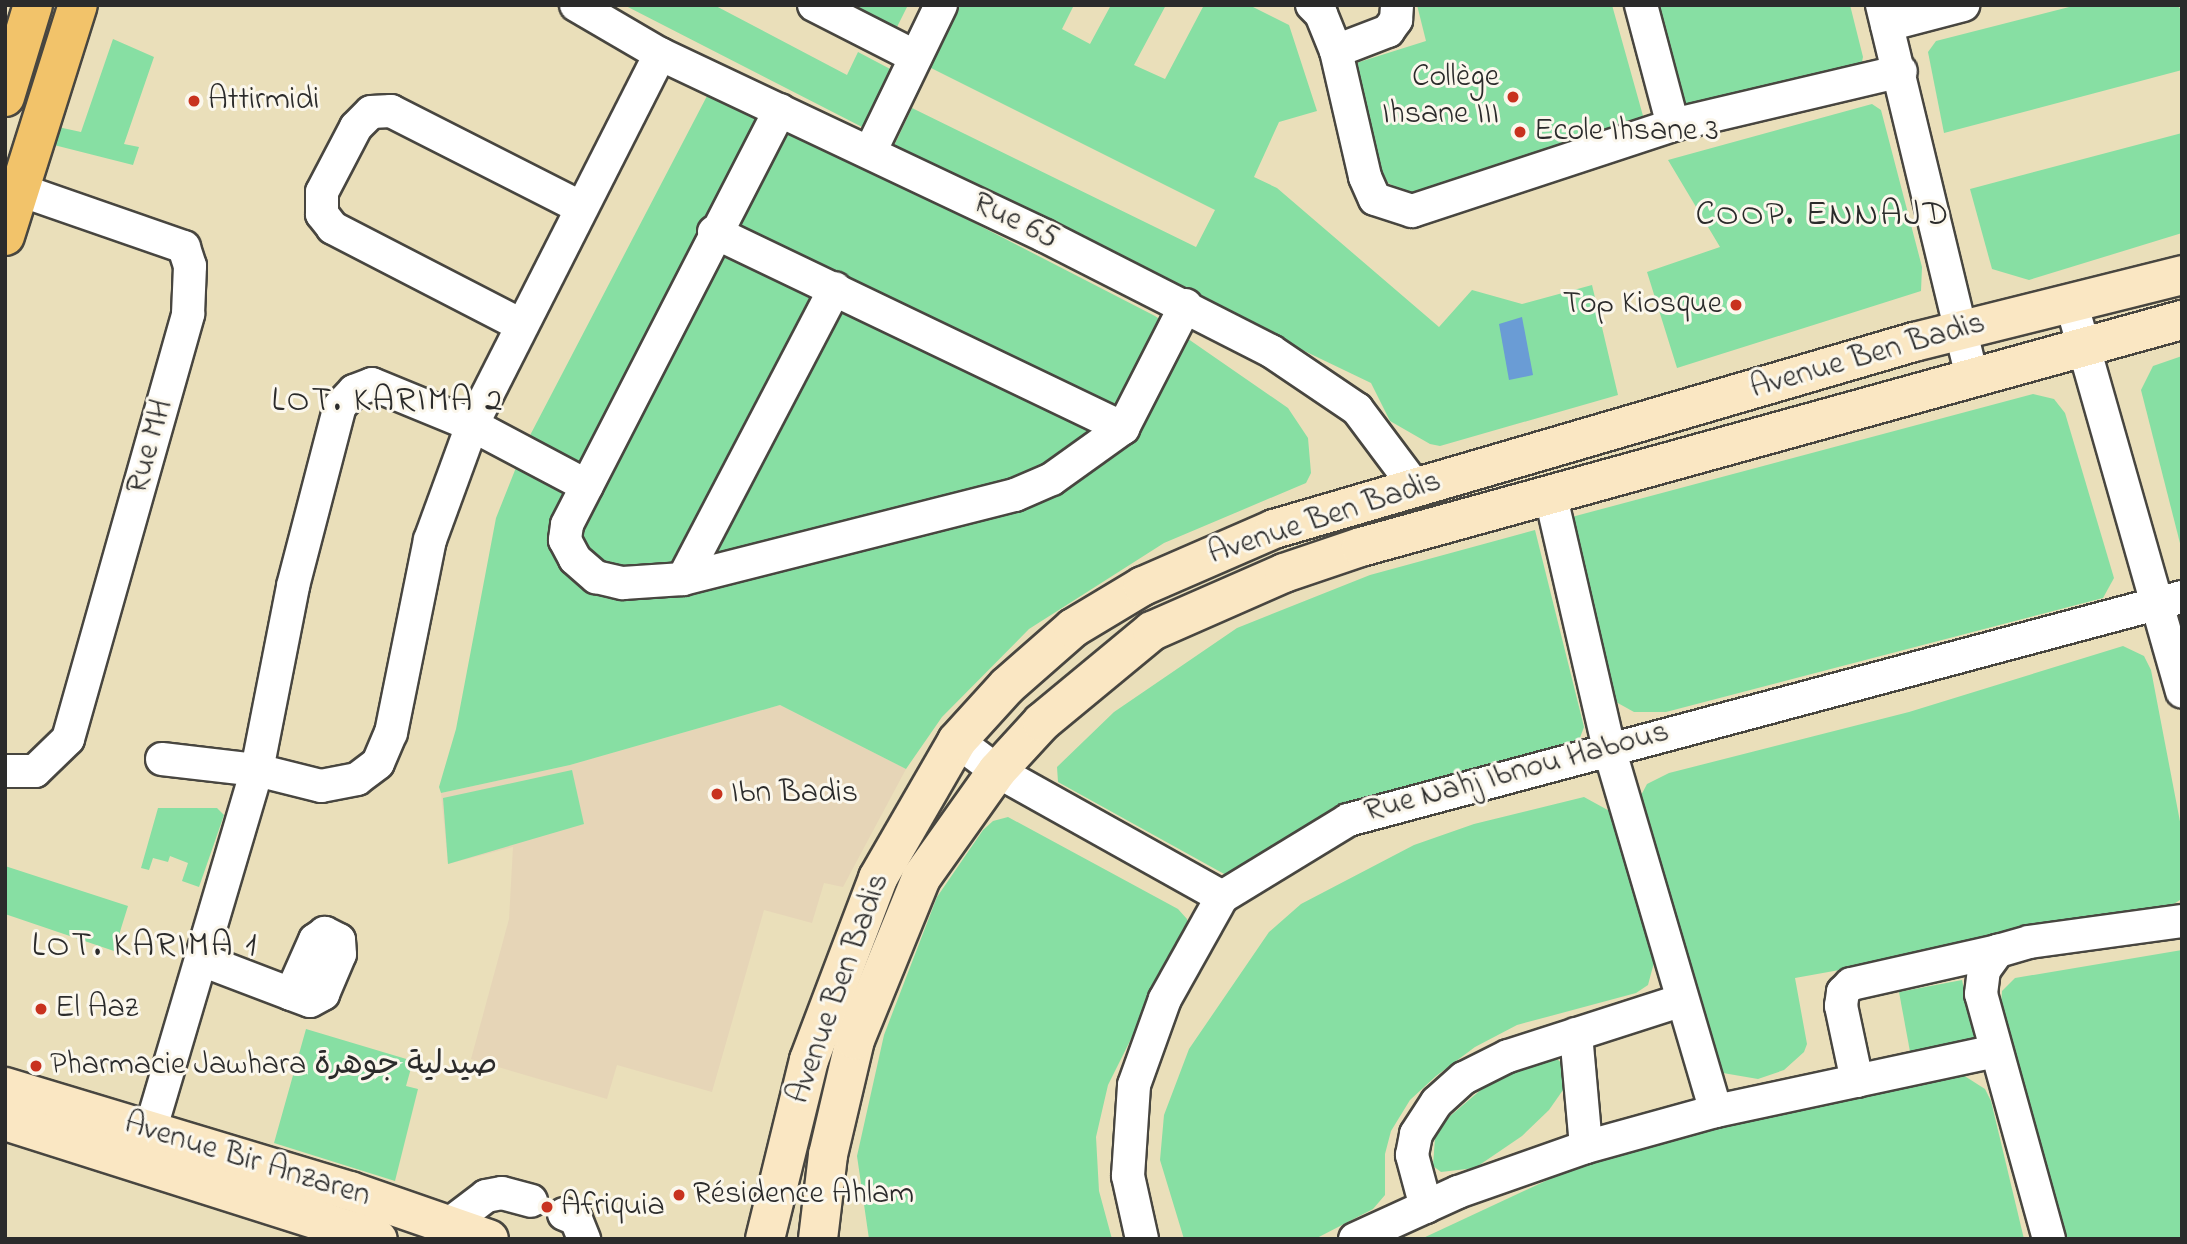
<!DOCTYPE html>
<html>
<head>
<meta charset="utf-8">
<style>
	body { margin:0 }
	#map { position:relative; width:2187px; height:1244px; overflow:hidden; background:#eadfba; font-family:"Indie Flower","Playpen Sans Arabic",sans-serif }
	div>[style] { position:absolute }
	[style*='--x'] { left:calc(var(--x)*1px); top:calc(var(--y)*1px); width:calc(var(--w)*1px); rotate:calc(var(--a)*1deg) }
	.built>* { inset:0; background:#e6d5b7 }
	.green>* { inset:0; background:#87dfa3 }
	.water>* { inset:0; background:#6a9cd5 }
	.roads { filter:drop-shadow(2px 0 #484640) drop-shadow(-2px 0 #484640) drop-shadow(0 2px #484640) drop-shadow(0 -2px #484640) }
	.minor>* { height:32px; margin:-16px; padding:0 16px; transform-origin:16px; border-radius:16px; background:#fff }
	.secondary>* { height:38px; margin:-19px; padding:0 19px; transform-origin:19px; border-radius:19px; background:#fae7c3 }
	.primary>* { height:38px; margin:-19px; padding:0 19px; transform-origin:19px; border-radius:19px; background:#f2c36a }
	.dots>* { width:19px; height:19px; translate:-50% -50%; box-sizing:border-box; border:4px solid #fbf7ec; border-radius:50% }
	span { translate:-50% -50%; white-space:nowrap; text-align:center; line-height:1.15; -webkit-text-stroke:6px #fbf7ec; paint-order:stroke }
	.poi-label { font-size:32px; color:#2b2b2b }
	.right { translate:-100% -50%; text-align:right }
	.left { translate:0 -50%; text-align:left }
	.street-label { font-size:32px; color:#2b2b2b }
	.quarter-label { font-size:35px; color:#2b2b2b; letter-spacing:2px }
	.frame { position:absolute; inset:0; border:7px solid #2b2b2b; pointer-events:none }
</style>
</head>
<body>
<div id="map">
	<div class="built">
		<div style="clip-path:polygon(780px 705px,906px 769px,843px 887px,824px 883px,812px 923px,764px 910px,712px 1092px,617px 1065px,607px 1099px,471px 1059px,509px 919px,513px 847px,448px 864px,441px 793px,570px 765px)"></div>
	</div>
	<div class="green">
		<div style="clip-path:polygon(624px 5px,714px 5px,847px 75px,858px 52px,894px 71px,864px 128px)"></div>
		<div style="clip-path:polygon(835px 5px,908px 5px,894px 33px)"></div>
		<div style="clip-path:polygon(956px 5px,1074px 5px,1062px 29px,1090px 44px,1111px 5px,1166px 5px,1134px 65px,1165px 79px,1204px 5px,1249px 5px,1289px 25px,1317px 111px,1279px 122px,1254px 177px,1277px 188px,1439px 327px,1472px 290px,1522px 304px,1592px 285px,1618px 395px,1440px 446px,1430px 444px,1390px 421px,1371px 383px,891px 152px,912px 108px,1196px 247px,1215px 210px,931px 68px,931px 53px)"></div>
		<div style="clip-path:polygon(1417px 5px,1612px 5px,1645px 123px,1414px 194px,1395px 187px,1385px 181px,1353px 64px,1426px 41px)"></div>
		<div style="clip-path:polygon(1654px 5px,1850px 5px,1863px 57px,1861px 66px,1686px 114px)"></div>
		<div style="clip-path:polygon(2077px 5px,2177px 5px,2182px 11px,2182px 70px,1944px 133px,1928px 52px,1936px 41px)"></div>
		<div style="clip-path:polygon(113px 39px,154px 57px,124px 144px,139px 147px,133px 165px,54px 145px,58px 127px,81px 132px)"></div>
		<div style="clip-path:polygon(707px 96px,949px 210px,1155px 316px,1288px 408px,1308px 438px,1311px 473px,1306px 483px,1164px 543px,1029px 629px,942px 717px,906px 769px,780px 705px,570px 765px,441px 793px,439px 787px,456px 729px,496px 518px,525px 445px)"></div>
		<div style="clip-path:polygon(1872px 104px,1881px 110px,1922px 267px,1921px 291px,1677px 368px,1647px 272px,1720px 247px,1668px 160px)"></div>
		<div style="clip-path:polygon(2182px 133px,2182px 233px,2029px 280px,1992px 269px,1970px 189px)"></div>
		<div style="clip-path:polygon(2182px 356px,2182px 551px,2141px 390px,2153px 366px)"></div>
		<div style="clip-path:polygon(2033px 394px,2054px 399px,2065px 413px,2114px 578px,2103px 598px,1666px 712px,1634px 712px,1616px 702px,1568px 518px)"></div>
		<div style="clip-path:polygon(1535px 530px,1584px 727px,1578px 743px,1470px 769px,1351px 808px,1248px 868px,1226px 875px,1058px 782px,1057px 767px,1114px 712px,1237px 628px,1370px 575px)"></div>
		<div style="clip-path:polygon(2123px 646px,2144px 656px,2151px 670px,2182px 832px,2180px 900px,2161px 912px,1795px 978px,1807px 1044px,1804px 1052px,1784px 1070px,1758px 1079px,1723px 1073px,1716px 1065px,1638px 801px,1647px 784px,1669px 773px,1909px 712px)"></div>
		<div style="clip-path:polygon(572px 770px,584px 824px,448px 864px,443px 798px)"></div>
		<div style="clip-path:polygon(1584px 797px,1615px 814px,1656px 955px,1648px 985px,1636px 993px,1517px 1025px,1475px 1047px,1436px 1076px,1410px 1100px,1391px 1131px,1385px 1154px,1385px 1195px,1373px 1209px,1315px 1239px,1184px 1239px,1160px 1160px,1164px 1115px,1189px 1049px,1269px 932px,1301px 904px,1414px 845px,1474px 824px)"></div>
		<div style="clip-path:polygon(158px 808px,217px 808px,224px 815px,199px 887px,182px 881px,188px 863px,170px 856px,168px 862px,153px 858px,149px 870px,141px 868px)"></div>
		<div style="clip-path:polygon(1008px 817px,1178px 909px,1187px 919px,1188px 925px,1108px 1085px,1096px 1137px,1099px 1191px,1112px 1239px,869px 1239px,857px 1156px,884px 1035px,937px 897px,983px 830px,993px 821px)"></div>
		<div style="clip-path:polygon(5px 866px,128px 906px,114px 951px,5px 914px)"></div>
		<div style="clip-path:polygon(2182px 950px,2182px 1239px,2064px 1239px,2001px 1007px,2002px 991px,2015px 978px)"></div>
		<div style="clip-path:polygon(1962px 980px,1976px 1043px,1911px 1057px,1899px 992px)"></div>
		<div style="clip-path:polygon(306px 1029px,413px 1061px,406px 1086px,418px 1089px,395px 1181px,274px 1143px)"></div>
		<div style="clip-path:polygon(1551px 1054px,1570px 1070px,1570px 1080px,1549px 1110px,1522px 1136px,1475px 1168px,1441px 1172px,1433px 1166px,1435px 1138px,1449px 1117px,1483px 1088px)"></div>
		<div style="clip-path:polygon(1963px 1075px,1985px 1089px,1991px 1101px,2024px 1239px,1421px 1239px,1567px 1171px,1637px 1150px,1718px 1126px)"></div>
	</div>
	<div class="water">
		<div style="clip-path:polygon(1522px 317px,1533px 375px,1509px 380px,1499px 324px)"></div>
	</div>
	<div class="roads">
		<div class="minor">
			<div style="--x:576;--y:5;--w:97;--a:30.3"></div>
			<div style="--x:660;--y:54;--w:426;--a:25.3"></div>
			<div style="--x:1045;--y:236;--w:254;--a:27"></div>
			<div style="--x:1271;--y:351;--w:104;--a:34"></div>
			<div style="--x:1357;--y:409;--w:99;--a:53.2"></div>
			<div style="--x:814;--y:5;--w:114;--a:27"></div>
			<div style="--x:1312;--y:5;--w:13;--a:45"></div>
			<div style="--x:1321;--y:14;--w:40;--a:68"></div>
			<div style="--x:1336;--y:51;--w:129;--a:77"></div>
			<div style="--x:1365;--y:177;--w:24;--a:66"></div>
			<div style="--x:1375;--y:199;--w:39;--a:18"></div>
			<div style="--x:1412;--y:211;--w:275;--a:-18.2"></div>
			<div style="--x:1673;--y:125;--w:234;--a:-13.3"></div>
			<div style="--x:1641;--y:5;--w:124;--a:75.1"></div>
			<div style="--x:1882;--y:5;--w:384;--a:76.4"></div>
			<div style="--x:1887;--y:25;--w:79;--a:-14.7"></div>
			<div style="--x:1336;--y:51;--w:56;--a:-21"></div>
			<div style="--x:1388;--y:31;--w:14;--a:-54"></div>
			<div style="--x:1396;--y:20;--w:15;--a:-86"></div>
			<div style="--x:780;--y:110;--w:466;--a:117.2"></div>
			<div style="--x:567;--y:525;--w:15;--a:98"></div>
			<div style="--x:565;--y:540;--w:21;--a:62"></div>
			<div style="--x:575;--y:559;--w:28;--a:41"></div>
			<div style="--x:596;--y:577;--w:28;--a:13"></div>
			<div style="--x:623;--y:583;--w:60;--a:-3.8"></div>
			<div style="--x:683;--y:579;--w:342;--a:-14.2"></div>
			<div style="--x:1015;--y:495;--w:40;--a:-23.4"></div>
			<div style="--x:1052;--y:479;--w:87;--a:-35.7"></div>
			<div style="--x:870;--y:152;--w:163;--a:-64.2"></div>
			<div style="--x:714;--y:232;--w:454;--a:25.6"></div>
			<div style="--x:1123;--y:428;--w:138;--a:-62.9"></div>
			<div style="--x:2071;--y:302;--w:405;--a:74.1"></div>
			<div style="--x:521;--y:325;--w:212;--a:-152.7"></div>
			<div style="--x:333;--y:228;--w:18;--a:-128"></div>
			<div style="--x:322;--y:214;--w:22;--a:-90"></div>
			<div style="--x:322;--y:192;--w:73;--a:-62.4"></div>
			<div style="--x:356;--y:127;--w:21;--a:-45"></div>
			<div style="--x:371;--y:112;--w:20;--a:-3"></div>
			<div style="--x:391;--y:111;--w:212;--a:26.9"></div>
			<div style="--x:1550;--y:493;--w:262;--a:77"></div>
			<div style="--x:1609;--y:748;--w:378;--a:73.6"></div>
			<div style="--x:683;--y:579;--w:328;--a:-62.4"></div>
			<div style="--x:957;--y:741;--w:50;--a:36.9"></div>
			<div style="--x:997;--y:771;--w:258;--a:29.2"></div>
			<div style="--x:162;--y:759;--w:96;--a:6.6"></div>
			<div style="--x:257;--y:770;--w:66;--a:14"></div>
			<div style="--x:321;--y:786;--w:37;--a:-11"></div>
			<div style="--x:357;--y:779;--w:26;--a:-37"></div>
			<div style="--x:378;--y:763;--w:33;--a:-67"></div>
			<div style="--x:391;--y:733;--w:197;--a:-78.6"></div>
			<div style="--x:430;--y:540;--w:122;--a:-69.9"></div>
			<div style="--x:472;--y:425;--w:416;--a:-63.1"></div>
			<div style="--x:5;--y:771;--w:30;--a:0"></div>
			<div style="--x:35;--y:771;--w:46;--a:-44.1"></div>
			<div style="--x:68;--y:739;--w:442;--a:-74.2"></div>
			<div style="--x:188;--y:314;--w:48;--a:-87.6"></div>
			<div style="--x:190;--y:266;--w:20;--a:-108"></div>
			<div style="--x:184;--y:247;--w:174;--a:-160.8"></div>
			<div style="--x:202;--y:960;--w:95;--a:20.9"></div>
			<div style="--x:291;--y:994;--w:20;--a:20"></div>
			<div style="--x:310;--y:1001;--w:15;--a:-28"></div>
			<div style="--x:323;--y:994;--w:43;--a:-67"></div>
			<div style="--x:340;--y:954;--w:14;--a:-94"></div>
			<div style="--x:339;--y:940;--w:16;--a:-153"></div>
			<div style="--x:325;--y:933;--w:12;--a:145"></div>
			<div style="--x:315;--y:940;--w:59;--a:114"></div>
			<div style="--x:1576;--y:1034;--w:113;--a:84.9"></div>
			<div style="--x:1857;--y:1081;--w:77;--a:-102"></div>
			<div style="--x:1841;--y:1006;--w:14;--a:-82"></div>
			<div style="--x:1843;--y:992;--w:11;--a:-45"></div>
			<div style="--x:1851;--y:984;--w:151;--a:-12.7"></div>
			<div style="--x:150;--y:1131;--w:377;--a:-73.5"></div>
			<div style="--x:257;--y:770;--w:187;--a:-78.9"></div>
			<div style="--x:293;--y:586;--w:186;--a:-75.4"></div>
			<div style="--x:340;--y:406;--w:21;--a:-47"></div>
			<div style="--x:354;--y:391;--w:19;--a:-21"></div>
			<div style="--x:372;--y:384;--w:108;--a:22.3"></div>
			<div style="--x:472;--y:425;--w:130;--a:27.9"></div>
			<div style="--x:1426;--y:1207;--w:54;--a:-105.1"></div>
			<div style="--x:1412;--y:1155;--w:21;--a:-79"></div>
			<div style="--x:1416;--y:1134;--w:38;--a:-57"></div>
			<div style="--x:1437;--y:1102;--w:36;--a:-42"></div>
			<div style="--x:1464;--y:1078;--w:49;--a:-26.6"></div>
			<div style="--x:1508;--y:1056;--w:183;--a:-17.8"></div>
			<div style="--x:564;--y:1214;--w:13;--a:23"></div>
			<div style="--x:576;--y:1219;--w:22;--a:68"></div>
			<div style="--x:448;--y:1225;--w:48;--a:-37.3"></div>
			<div style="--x:486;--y:1196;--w:16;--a:-11"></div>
			<div style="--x:502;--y:1193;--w:30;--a:15"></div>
			<div style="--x:1142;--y:1239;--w:65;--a:-102.5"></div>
			<div style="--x:1128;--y:1176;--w:91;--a:-86.2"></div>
			<div style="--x:1134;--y:1085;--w:91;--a:-70.2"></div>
			<div style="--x:1165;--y:999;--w:117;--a:-60.8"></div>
			<div style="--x:1222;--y:897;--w:148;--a:-31.4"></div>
			<div style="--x:1348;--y:820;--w:863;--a:-14.97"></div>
			<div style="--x:1355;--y:1239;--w:113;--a:-24.5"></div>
			<div style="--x:1458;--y:1192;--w:136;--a:-19.4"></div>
			<div style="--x:1586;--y:1147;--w:135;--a:-15.5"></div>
			<div style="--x:1716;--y:1111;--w:285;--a:-12.1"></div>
			<div style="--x:2049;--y:1239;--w:254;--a:-105.5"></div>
			<div style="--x:1981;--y:994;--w:24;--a:-83"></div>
			<div style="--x:1984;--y:970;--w:24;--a:-54"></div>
			<div style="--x:1998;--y:951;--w:32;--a:-16"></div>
			<div style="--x:2029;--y:942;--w:154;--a:-7.8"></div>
		</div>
		<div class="secondary">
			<div style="--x:5;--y:1087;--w:360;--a:16.8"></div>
			<div style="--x:350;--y:1191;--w:147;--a:19.1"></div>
			<div style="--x:5;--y:1121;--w:391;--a:17.6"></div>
			<div style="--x:765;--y:1239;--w:184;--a:-76.2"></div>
			<div style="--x:809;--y:1060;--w:195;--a:-69.2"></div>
			<div style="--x:878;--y:878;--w:158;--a:-60"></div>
			<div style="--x:957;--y:741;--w:74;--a:-47.7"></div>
			<div style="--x:1007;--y:686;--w:88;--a:-41.3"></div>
			<div style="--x:1073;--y:628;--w:82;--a:-31"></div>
			<div style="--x:1143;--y:586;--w:143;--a:-23.5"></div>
			<div style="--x:1274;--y:529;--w:667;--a:-16.29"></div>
			<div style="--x:1914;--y:342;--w:276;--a:-14"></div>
			<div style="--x:818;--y:1239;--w:85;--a:-83.2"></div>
			<div style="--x:828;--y:1155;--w:118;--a:-76.8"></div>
			<div style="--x:855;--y:1040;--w:175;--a:-67.8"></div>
			<div style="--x:921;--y:878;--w:131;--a:-54.6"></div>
			<div style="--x:997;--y:771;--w:67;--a:-47.4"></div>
			<div style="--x:1042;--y:722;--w:143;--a:-39.6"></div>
			<div style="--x:1152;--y:631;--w:144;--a:-23.7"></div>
			<div style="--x:1284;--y:573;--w:81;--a:-18.7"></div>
			<div style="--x:1361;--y:547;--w:852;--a:-15.46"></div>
		</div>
		<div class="primary">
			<div style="--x:5;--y:97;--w:96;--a:-73.1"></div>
			<div style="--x:5;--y:236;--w:242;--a:-72.5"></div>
		</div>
	</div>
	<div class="dots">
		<div style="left:1513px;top:97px;background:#c8321e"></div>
		<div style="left:194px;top:101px;background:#c8321e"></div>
		<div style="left:1520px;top:132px;background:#c8321e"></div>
		<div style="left:1736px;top:305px;background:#c8321e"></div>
		<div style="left:717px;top:794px;background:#c8321e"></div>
		<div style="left:41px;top:1009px;background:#c8321e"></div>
		<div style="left:36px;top:1066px;background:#c8321e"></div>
		<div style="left:679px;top:1195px;background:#c8321e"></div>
		<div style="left:547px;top:1207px;background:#c8321e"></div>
	</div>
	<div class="poi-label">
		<span class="right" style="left:1499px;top:97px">Collège<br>Ihsane III</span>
		<span class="left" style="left:208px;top:101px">Attirmidi</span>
		<span class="left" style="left:1534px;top:132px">Ecole Ihsane 3</span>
		<span class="right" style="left:1722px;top:305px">Top Kiosque</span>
		<span class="left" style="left:731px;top:794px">Ibn Badis</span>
		<span class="left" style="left:55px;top:1009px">El Aaz</span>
		<span class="left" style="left:50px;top:1066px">Pharmacie Jawhara صيدلية جوهرة</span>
		<span class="left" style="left:693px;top:1195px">Résidence Ahlam</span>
		<span class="left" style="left:561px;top:1207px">Afriquia</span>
	</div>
	<div class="street-label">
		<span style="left:1015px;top:222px;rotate:26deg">Rue 65</span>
		<span style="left:1868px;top:357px;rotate:-16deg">Avenue Ben Badis</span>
		<span style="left:151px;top:447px;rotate:-74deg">Rue MH</span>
		<span style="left:1325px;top:519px;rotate:-18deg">Avenue Ben Badis</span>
		<span style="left:1517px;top:773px;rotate:-15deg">Rue Nahj Ibnou Habous</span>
		<span style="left:840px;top:989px;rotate:-70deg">Avenue Ben Badis</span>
		<span style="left:247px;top:1161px;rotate:17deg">Avenue Bir Anzaren</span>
	</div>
	<div class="quarter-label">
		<span style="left:1823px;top:216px">COOP. ENNAJD</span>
		<span style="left:388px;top:402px">LOT. KARIMA 2</span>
		<span style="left:145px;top:947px">LOT. KARIMA 1</span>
	</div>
	<div class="frame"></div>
</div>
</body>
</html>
